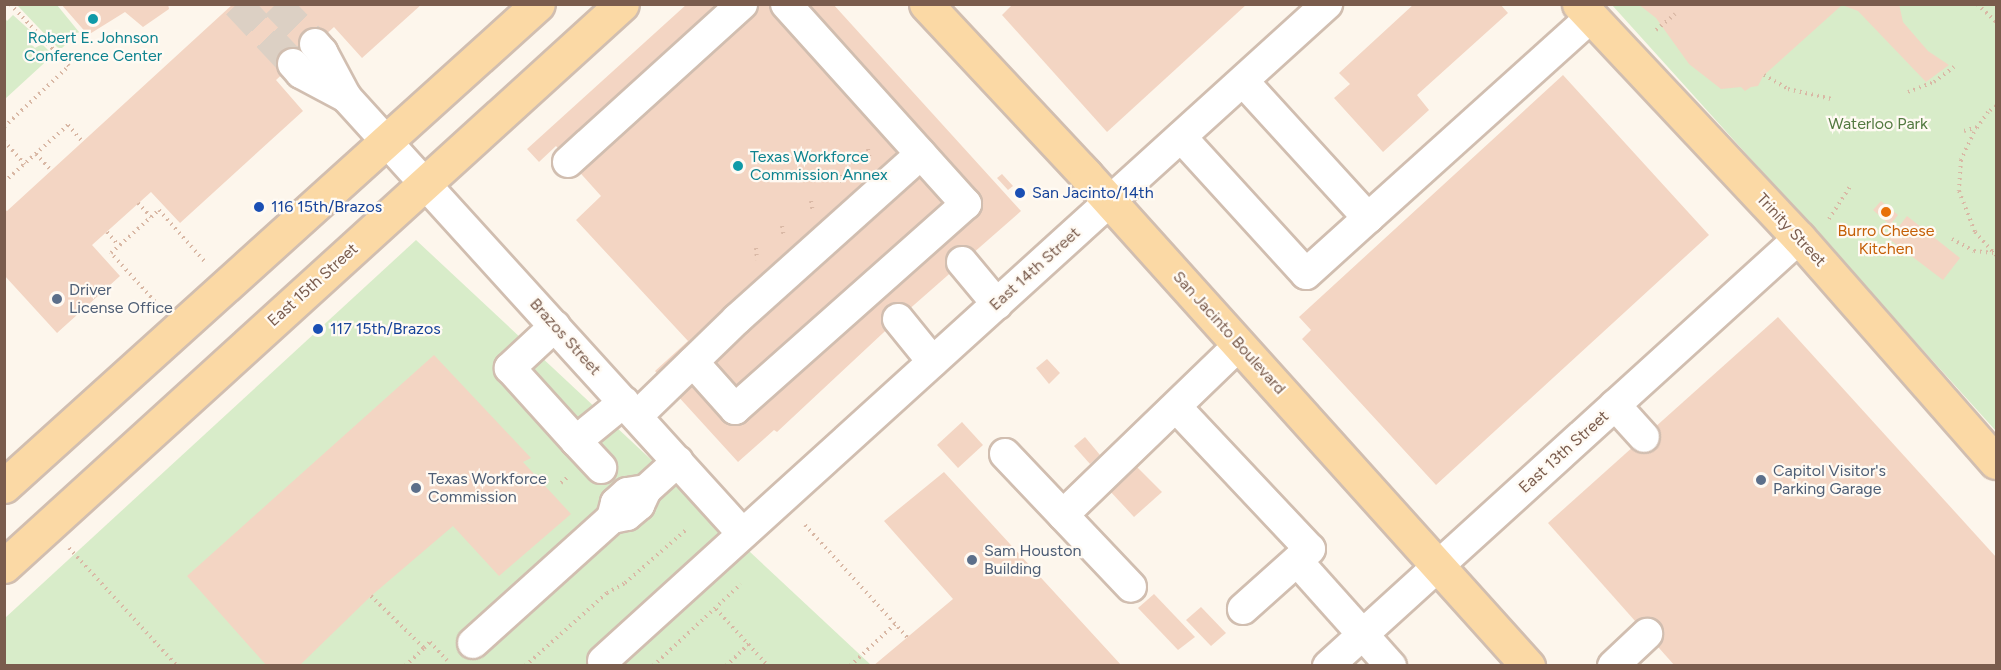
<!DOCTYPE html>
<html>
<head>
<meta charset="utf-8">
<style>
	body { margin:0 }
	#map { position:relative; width:2001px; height:670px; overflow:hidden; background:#fdf6ec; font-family:Figtree,sans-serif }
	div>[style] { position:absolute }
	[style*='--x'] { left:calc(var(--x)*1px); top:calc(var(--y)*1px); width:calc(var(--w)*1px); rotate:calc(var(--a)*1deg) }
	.green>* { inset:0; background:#d8ecc9 }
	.building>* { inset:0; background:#f3d5c3 }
	.minor-tunnel>* { height:30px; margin-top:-15px; transform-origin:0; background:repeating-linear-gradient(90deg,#dcd0c4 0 30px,transparent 0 45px) }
	.path>* { height:4px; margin-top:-2px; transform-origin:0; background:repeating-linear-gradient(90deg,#d9b8a5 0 1.5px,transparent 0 6px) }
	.roads { filter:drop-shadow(2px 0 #d1beb0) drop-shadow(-2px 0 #d1beb0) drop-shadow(0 2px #d1beb0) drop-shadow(0 -2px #d1beb0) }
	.minor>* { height:30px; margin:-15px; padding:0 15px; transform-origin:15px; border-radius:15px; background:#fff }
	.major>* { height:33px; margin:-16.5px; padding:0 16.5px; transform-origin:16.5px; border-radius:16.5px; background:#fbd9a5 }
	.dots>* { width:16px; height:16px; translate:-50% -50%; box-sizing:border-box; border:3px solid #fffaf3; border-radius:50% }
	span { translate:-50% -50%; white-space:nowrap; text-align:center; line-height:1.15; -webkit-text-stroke:4.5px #fffaf3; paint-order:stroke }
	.culture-label { font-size:16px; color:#0d838f }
	.left { translate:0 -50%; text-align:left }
	.park-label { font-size:16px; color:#537a41 }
	.transit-label { font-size:16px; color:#164399 }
	.street-label { font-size:16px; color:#7a5c4d }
	.food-label { font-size:16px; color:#c56008 }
	.service-label { font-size:16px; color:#4e5e75 }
	.frame { position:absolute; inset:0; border:6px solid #7a5c4d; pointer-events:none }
</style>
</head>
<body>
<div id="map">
	<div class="green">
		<div style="clip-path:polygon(17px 5px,57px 5px,79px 32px,62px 48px,58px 48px)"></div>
		<div style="clip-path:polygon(1612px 5px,1996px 5px,1996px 431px,1759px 168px)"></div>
		<div style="clip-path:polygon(13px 15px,34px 34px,27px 40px,35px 48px,42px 44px,53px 55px,5px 99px,5px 18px,7px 21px)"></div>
		<div style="clip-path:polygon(416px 240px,871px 665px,5px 666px,5px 618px)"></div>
	</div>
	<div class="building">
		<div style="clip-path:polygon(61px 4px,168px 4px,169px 9px,143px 27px,125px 12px,88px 35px)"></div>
		<div style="clip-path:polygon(233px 4px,422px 4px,362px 58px,334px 27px,276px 80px,303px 111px,180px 223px,151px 192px,92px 245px,120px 276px,57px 333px,4px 275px,4px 209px,7px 211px)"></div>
		<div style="clip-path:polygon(687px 4px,833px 4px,1021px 211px,898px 319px,777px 432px,774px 430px,738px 462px,655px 371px,688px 341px,576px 220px,601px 196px,556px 146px,539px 162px,527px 149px)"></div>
		<div style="clip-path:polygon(1013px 4px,1247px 4px,1107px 132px,1002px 15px)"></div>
		<div style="clip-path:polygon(1414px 4px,1500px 4px,1508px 13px,1417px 95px,1429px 110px,1383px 152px,1334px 98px,1350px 84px,1339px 73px)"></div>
		<div style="clip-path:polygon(1638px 4px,1899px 4px,1903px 22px,1928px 51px,1949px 65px,1926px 82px,1858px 11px,1842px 5px,1763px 76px,1758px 86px,1751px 87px,1745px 91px,1741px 87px,1721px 89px,1689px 64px,1656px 18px)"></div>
		<div style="clip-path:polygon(1563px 75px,1709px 235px,1436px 485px,1302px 339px,1311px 330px,1299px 317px)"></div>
		<div style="clip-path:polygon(1002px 174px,1013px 186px,1008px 190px,997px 178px)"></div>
		<div style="clip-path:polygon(1881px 201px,1898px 215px,1890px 225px,1873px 210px)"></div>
		<div style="clip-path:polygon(1907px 216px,1960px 258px,1943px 280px,1889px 239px)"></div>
		<div style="clip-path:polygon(1778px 317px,1996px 557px,1996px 666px,1675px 666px,1548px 523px)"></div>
		<div style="clip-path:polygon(434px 355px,531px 458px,523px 462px,571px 514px,499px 576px,453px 526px,371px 596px,299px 666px,267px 666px,187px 576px)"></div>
		<div style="clip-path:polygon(1047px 359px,1060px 373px,1049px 384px,1036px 368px)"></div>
		<div style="clip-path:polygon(962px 422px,983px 445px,958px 468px,937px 445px)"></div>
		<div style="clip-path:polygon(1085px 437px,1100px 455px,1090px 464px,1074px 446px)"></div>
		<div style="clip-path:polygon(1136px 466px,1162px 492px,1134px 517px,1109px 490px)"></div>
		<div style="clip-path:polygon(944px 472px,1122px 666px,873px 666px,953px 599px,884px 521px)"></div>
		<div style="clip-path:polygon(1154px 594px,1195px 637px,1178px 650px,1138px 608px)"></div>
		<div style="clip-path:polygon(1201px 607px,1226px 633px,1211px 646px,1186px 620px)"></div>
	</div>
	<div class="minor-tunnel">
		<div style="--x:237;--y:4;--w:82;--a:47"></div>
		<div style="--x:276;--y:4;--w:56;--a:45.7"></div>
	</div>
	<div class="path">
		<div style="--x:1977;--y:4;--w:26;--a:43"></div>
		<div style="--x:1656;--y:30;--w:25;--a:-40"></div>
		<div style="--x:1764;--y:75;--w:28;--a:30"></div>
		<div style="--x:1788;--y:89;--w:45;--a:12.8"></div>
		<div style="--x:1908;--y:92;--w:28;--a:-21"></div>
		<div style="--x:1934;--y:82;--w:25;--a:-37"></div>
		<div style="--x:1996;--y:106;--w:10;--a:143"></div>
		<div style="--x:1988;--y:112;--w:24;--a:125"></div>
		<div style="--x:1974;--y:132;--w:31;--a:115"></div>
		<div style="--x:1961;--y:160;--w:31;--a:94"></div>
		<div style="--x:1959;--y:191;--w:44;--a:68.7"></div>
		<div style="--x:1975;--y:232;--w:31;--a:48"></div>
		<div style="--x:4;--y:127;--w:89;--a:-43.2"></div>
		<div style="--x:69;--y:66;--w:86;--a:-133.6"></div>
		<div style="--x:1964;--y:131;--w:14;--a:-17"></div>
		<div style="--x:4;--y:141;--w:31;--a:48"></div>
		<div style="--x:868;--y:149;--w:11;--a:80"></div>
		<div style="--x:36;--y:154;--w:22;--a:47"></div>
		<div style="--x:840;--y:175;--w:11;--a:75"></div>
		<div style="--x:4;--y:182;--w:86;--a:-41.7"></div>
		<div style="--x:68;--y:125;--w:23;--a:49"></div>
		<div style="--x:811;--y:201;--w:11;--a:80"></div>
		<div style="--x:138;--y:203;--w:19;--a:47"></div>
		<div style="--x:1829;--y:219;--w:40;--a:-57.1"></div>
		<div style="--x:782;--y:226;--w:11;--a:80"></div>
		<div style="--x:107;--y:232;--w:18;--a:49"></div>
		<div style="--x:1952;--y:239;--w:25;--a:29"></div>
		<div style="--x:1974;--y:251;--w:20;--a:6"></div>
		<div style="--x:756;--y:248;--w:12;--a:85"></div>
		<div style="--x:159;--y:306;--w:72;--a:-132.2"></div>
		<div style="--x:111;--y:253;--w:64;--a:-41.9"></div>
		<div style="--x:159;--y:210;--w:69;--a:48.5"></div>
		<div style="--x:561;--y:483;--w:11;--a:-41"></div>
		<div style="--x:805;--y:525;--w:153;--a:47.7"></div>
		<div style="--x:69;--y:548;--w:160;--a:47.5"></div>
		<div style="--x:371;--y:596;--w:74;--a:44.5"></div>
		<div style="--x:424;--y:648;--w:8;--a:-45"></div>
		<div style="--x:430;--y:642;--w:25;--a:47"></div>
		<div style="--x:716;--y:609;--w:77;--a:47.6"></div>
		<div style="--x:405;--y:666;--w:26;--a:-43"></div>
		<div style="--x:525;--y:666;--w:110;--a:-41.7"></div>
		<div style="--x:607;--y:593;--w:21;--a:-29"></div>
		<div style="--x:625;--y:583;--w:81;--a:-41"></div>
		<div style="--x:653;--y:666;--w:120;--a:-43"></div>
		<div style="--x:726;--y:666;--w:32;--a:-44"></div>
		<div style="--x:850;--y:666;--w:62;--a:-43"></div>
	</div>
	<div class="roads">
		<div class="minor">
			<div style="--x:315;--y:44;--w:11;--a:49"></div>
			<div style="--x:322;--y:52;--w:51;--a:61.9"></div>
			<div style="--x:346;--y:97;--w:590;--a:47.75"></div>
			<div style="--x:293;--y:64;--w:12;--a:48"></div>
			<div style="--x:301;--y:73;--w:51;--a:28.1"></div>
			<div style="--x:1181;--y:137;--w:185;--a:47.6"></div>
			<div style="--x:1306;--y:274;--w:84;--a:-42.1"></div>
			<div style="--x:1368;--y:218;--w:185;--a:-132.4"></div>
			<div style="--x:568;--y:162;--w:235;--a:-42.2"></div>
			<div style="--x:1368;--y:218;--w:300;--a:-42"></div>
			<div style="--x:962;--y:262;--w:55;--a:50.2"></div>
			<div style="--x:898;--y:319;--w:55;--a:50.9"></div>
			<div style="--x:555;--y:326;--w:62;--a:137"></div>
			<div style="--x:510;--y:368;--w:98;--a:47.9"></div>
			<div style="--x:576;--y:441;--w:62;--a:-39.1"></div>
			<div style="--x:693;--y:362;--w:63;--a:48.2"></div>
			<div style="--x:735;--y:409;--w:309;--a:-41.6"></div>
			<div style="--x:966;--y:204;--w:269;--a:-132"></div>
			<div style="--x:1615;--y:405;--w:43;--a:47.8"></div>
			<div style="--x:1176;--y:407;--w:195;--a:46.7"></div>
			<div style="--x:1310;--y:549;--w:90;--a:138.2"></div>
			<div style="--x:637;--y:416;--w:139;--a:-44.1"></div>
			<div style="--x:737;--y:319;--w:247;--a:-41.9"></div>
			<div style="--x:576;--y:441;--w:37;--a:47"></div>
			<div style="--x:1005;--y:454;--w:183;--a:46.5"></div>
			<div style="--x:646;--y:490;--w:19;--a:171"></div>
			<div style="--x:627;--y:493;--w:15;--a:138"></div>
			<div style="--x:616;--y:503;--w:16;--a:105"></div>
			<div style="--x:612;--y:518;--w:15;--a:-11"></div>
			<div style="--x:627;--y:515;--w:16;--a:-40"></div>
			<div style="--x:639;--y:505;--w:17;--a:-65"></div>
			<div style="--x:646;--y:490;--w:43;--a:-42.2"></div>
			<div style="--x:1063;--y:515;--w:245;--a:-44"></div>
			<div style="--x:1297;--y:561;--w:141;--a:48.2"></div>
			<div style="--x:473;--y:643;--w:187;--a:-42"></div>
			<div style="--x:603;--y:661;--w:978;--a:-42.22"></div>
			<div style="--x:1328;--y:666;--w:636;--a:-42.26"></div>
			<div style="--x:1613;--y:666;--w:47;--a:-43.3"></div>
		</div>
		<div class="major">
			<div style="--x:926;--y:4;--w:234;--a:46.9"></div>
			<div style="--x:1086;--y:175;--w:661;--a:48.01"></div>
			<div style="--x:1579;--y:4;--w:321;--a:46.8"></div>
			<div style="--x:1799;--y:238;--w:298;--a:48.7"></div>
			<div style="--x:4;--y:486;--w:719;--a:-42.07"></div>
			<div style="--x:4;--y:566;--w:835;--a:-42.28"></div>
		</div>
	</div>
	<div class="dots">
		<div style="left:93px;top:19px;background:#0f9aa8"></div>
		<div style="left:738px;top:166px;background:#0f9aa8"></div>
		<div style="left:1020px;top:193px;background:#1a4fb4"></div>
		<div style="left:259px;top:207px;background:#1a4fb4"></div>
		<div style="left:1886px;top:212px;background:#e8710a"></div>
		<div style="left:57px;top:299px;background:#5c6f8a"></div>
		<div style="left:318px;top:329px;background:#1a4fb4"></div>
		<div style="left:1761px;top:480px;background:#5c6f8a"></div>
		<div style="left:416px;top:488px;background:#5c6f8a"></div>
		<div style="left:972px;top:560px;background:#5c6f8a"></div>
	</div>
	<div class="culture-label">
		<span style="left:93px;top:47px">Robert E. Johnson<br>Conference Center</span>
		<span class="left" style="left:750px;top:166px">Texas Workforce<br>Commission Annex</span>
	</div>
	<div class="park-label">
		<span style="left:1878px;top:124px">Waterloo Park</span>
	</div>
	<div class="transit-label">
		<span class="left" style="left:1032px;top:193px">San Jacinto/14th</span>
		<span class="left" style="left:271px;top:207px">116 15th/Brazos</span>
		<span class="left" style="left:330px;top:329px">117 15th/Brazos</span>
	</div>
	<div class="street-label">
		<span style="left:1791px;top:230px;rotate:47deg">Trinity Street</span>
		<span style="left:1035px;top:269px;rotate:-42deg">East 14th Street</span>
		<span style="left:313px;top:285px;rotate:-42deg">East 15th Street</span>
		<span style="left:1229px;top:333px;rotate:48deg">San Jacinto Boulevard</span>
		<span style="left:565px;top:337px;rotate:48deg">Brazos Street</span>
		<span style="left:1564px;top:452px;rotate:-42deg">East 13th Street</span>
	</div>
	<div class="food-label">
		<span style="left:1886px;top:240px">Burro Cheese<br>Kitchen</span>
	</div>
	<div class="service-label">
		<span class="left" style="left:69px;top:299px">Driver<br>License Office</span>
		<span class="left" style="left:1773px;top:480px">Capitol Visitor's<br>Parking Garage</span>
		<span class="left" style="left:428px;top:488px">Texas Workforce<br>Commission</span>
		<span class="left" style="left:984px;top:560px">Sam Houston<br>Building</span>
	</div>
	<div class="frame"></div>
</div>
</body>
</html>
